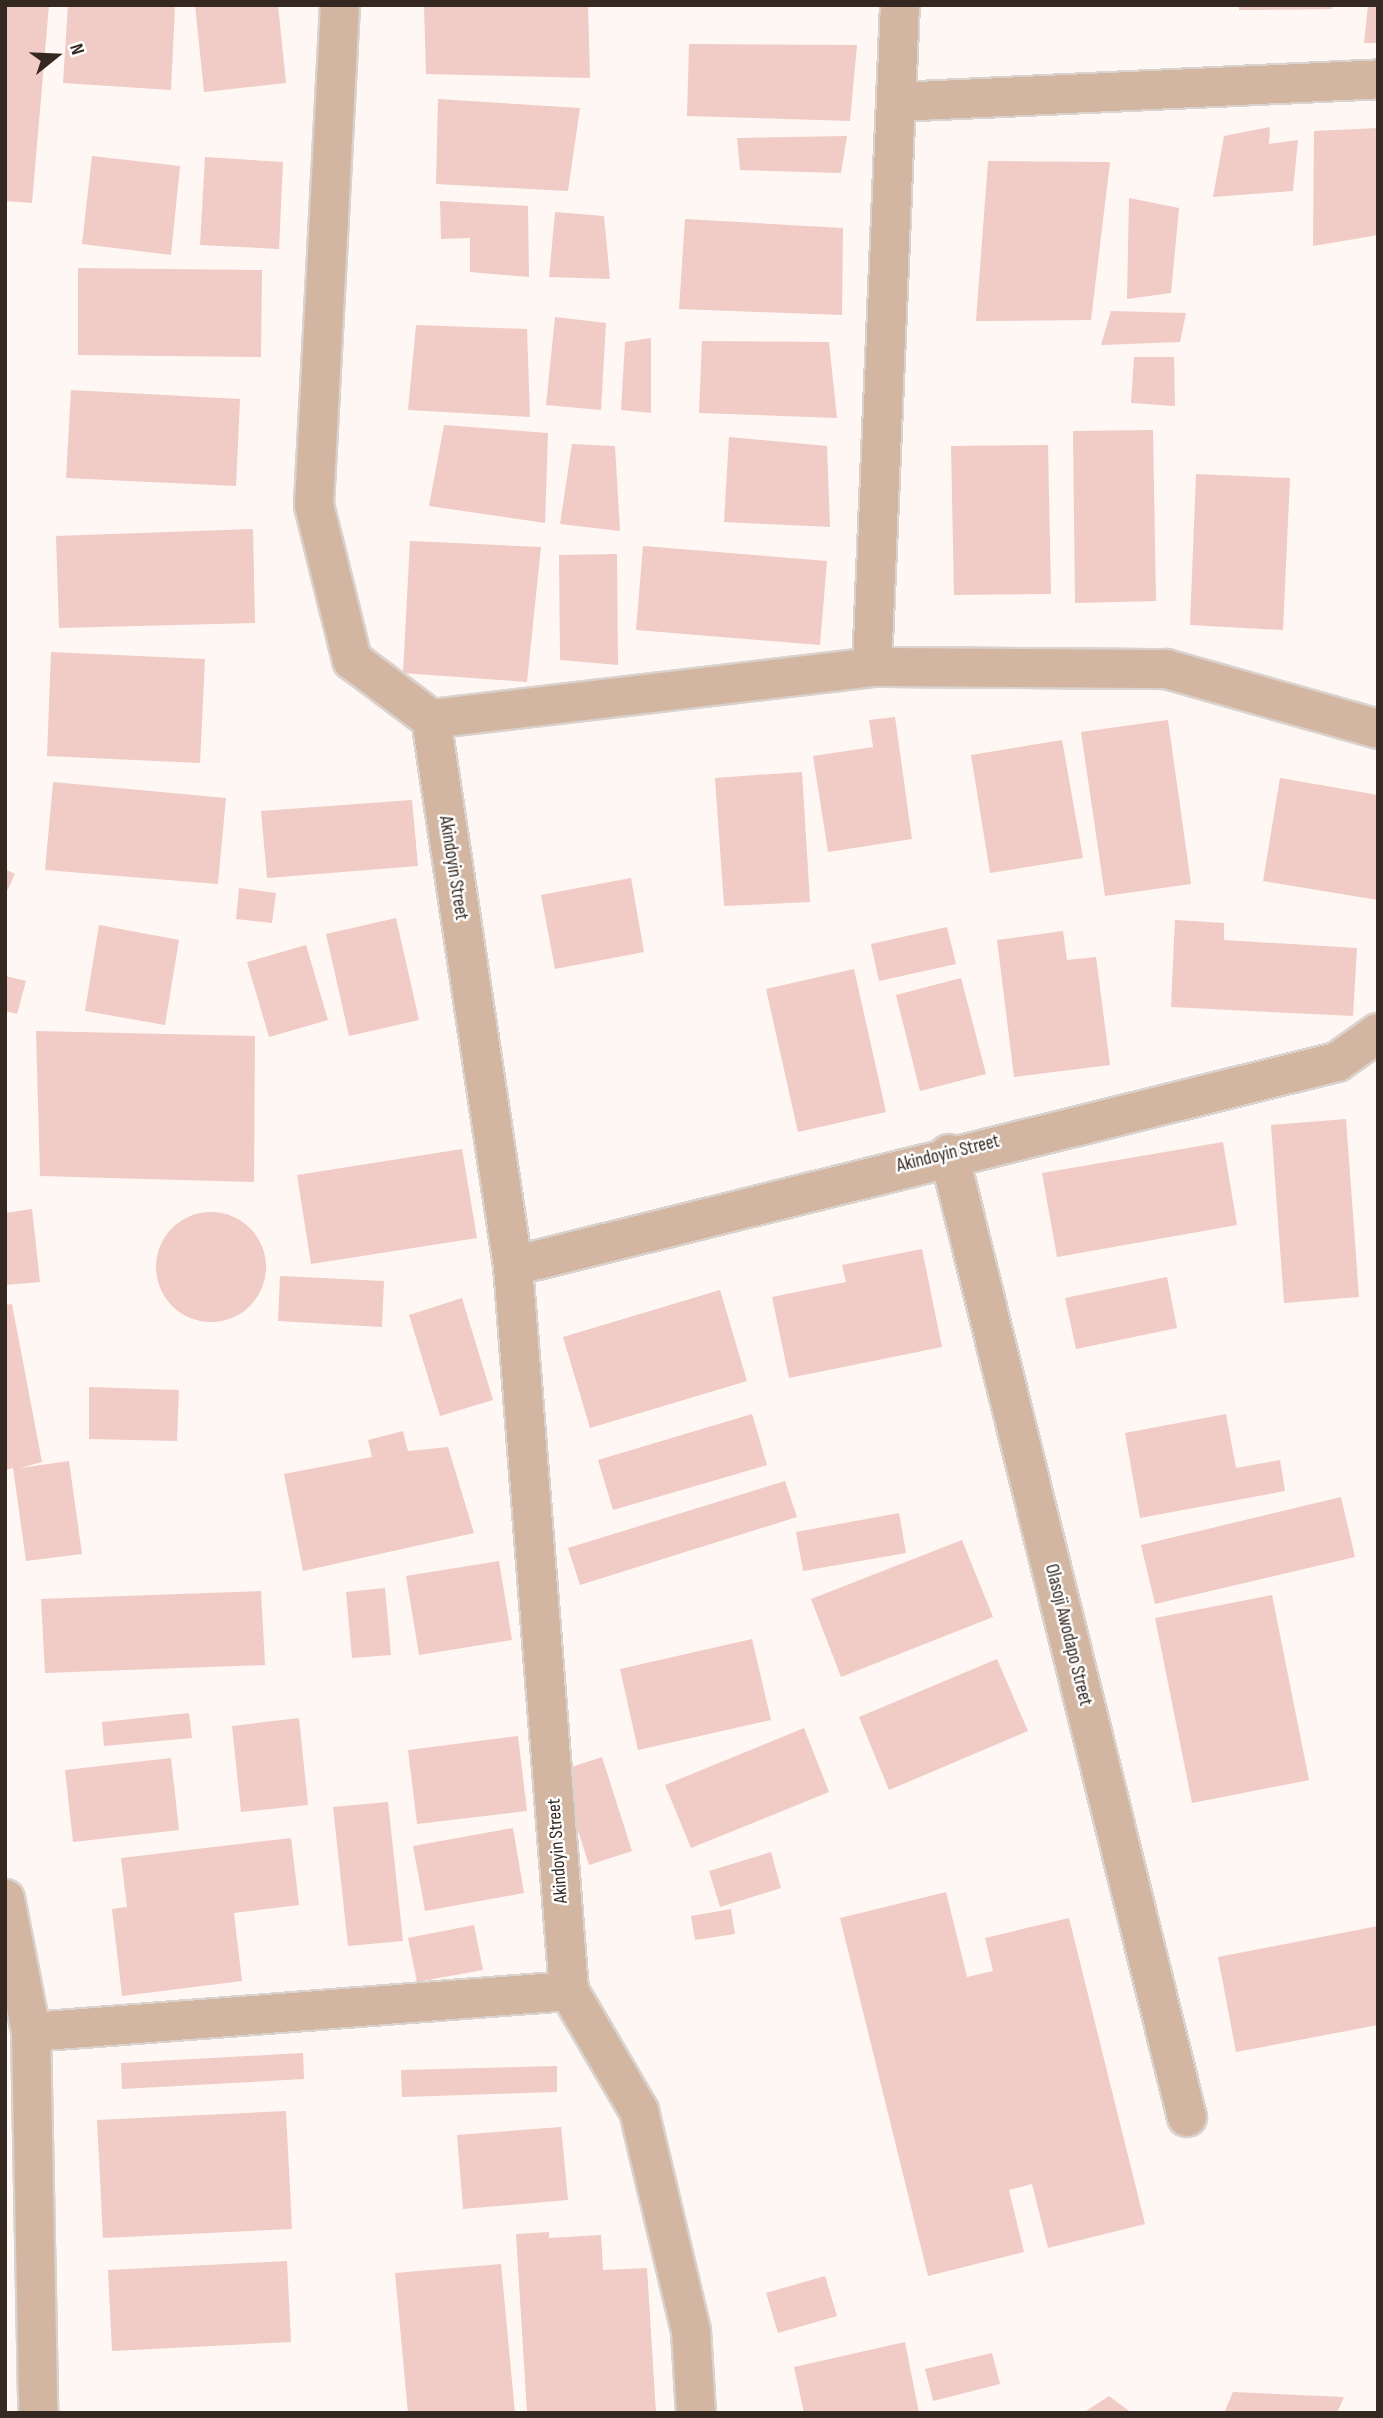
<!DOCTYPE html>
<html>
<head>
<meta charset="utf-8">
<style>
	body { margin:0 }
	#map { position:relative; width:1383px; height:2418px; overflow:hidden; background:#fef7f3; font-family:"Sofia Sans Condensed",sans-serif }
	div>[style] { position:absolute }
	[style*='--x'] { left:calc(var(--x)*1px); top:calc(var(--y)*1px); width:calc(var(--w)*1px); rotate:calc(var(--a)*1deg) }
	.building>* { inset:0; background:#f1cbc5 }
	.round { border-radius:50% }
	.roads { filter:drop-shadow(2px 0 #dad2cd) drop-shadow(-2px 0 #dad2cd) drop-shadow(0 2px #dad2cd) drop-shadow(0 -2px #dad2cd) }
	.minor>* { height:38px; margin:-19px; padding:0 19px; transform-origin:19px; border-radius:19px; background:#d3b6a2 }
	span { translate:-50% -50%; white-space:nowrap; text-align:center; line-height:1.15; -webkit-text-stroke:5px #fff; paint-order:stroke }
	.street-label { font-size:19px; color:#342821 }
	.frame { position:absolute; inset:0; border:7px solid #342821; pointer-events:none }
	.north { position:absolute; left:21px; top:21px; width:70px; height:70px; -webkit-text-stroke:5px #fff; paint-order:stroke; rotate:72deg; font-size:19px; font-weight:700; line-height:28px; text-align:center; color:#342821 }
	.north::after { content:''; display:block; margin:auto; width:24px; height:32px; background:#342821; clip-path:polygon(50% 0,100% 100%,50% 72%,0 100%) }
</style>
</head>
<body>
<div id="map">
	<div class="building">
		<div style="clip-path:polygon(5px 5px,49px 5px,32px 203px,5px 201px)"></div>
		<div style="clip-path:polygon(68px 5px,175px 6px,171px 90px,63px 83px)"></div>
		<div style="clip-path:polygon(195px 5px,278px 5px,286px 83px,204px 92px)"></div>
		<div style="clip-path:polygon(424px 5px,588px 5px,590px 78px,426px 74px)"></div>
		<div style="clip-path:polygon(1239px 5px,1332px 5px,1332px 9px,1239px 10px)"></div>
		<div style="clip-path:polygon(1368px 5px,1378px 5px,1378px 43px,1364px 43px)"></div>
		<div style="clip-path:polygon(689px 44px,857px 45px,850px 121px,687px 116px)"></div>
		<div style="clip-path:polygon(438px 99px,580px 108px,568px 191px,436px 184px)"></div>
		<div style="clip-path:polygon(1270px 127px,1269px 144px,1298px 140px,1293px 191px,1213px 197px,1224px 136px)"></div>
		<div style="clip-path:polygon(1378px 128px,1378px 235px,1313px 246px,1314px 131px)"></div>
		<div style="clip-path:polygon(847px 136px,841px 173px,740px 170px,737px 138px)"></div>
		<div style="clip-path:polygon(92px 156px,180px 166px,171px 255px,82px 244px)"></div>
		<div style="clip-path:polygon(205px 157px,283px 162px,279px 249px,200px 245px)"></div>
		<div style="clip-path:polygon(988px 161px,1110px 162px,1091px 320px,976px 321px)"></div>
		<div style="clip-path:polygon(1129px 198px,1179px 208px,1171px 293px,1127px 299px)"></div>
		<div style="clip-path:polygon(440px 201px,528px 206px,529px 277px,470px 272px,470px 238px,441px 239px)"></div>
		<div style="clip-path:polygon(555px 212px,604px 216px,610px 279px,549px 277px)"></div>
		<div style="clip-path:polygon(685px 219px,843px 228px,842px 315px,679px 309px)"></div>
		<div style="clip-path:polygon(78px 268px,262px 270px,261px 357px,78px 355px)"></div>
		<div style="clip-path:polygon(1111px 311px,1186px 313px,1180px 342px,1101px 345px)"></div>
		<div style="clip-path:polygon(555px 317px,606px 323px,601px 410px,546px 405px)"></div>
		<div style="clip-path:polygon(416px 325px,527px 329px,530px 417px,408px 410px)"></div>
		<div style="clip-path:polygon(651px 338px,651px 413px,621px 410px,625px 342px)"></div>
		<div style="clip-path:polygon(702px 341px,829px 342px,837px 418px,699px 413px)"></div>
		<div style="clip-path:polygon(1134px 357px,1174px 357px,1175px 406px,1131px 403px)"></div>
		<div style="clip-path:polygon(71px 390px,240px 399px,236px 486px,66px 478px)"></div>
		<div style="clip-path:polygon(444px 425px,548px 433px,545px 523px,429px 506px)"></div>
		<div style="clip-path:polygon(1153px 430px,1156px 601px,1075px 603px,1073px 431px)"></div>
		<div style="clip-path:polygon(729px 437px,827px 446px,830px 527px,724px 522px)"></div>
		<div style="clip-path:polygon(572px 444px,615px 446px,620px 531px,560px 524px)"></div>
		<div style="clip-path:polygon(1048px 445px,1051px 594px,954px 595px,951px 446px)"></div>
		<div style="clip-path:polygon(1196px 474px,1290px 478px,1283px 630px,1190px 625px)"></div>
		<div style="clip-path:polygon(253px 529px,255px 623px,59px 628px,56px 536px)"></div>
		<div style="clip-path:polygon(410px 541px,541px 547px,527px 682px,403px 673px)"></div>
		<div style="clip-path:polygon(643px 546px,827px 561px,820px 645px,636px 630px)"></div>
		<div style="clip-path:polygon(617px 554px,618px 665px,560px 660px,559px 555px)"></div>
		<div style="clip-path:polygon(51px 652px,205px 659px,200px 763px,47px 756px)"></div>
		<div style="clip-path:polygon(895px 717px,912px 839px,828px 852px,813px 756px,873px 747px,869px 720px)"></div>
		<div style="clip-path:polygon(1168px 720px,1191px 884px,1105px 896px,1081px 732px)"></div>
		<div style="clip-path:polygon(1062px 740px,1083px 858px,990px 873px,971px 755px)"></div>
		<div style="clip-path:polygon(802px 772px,810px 902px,724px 906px,715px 778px)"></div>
		<div style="clip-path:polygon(1280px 778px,1378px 795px,1378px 900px,1263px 881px)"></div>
		<div style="clip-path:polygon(53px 782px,226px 798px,218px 884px,45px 870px)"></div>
		<div style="clip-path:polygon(412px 800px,418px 866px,267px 878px,261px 811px)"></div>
		<div style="clip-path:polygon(5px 869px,15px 874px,5px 895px)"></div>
		<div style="clip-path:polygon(631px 878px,644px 952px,555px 969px,541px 895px)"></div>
		<div style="clip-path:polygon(239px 888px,276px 893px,272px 923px,236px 919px)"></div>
		<div style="clip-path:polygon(396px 918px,419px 1020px,349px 1036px,326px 934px)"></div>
		<div style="clip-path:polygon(1175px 920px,1224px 923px,1224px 940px,1357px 948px,1353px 1016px,1171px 1007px)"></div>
		<div style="clip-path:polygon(99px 925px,179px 940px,165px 1025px,85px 1011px)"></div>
		<div style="clip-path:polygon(947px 927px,956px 964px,879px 981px,871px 944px)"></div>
		<div style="clip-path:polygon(1063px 931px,1067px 960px,1096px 957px,1110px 1065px,1014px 1077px,997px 940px)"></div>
		<div style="clip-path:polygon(306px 945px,328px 1020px,269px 1037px,247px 962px)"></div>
		<div style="clip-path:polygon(854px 969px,886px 1112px,798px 1132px,766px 989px)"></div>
		<div style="clip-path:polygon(5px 976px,26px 981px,17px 1014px,5px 1011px)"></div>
		<div style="clip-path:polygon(961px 978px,986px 1074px,920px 1091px,896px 995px)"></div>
		<div style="clip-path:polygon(36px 1031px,255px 1036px,254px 1182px,40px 1176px)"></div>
		<div style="clip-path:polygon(1346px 1119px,1359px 1297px,1284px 1303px,1271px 1125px)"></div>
		<div style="clip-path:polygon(1223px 1142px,1237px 1225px,1057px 1257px,1042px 1173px)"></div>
		<div style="clip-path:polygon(462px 1149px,477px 1238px,311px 1264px,297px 1175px)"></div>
		<div style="clip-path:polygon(32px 1209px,40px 1282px,5px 1285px,5px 1213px)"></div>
		<div class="round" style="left:156px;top:1212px;width:110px;height:110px"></div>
		<div style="clip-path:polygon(922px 1249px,942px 1347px,789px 1378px,772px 1297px,846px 1282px,842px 1265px)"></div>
		<div style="clip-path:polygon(280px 1276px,384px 1281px,382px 1327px,278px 1321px)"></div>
		<div style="clip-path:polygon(1167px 1277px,1177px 1328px,1076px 1349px,1065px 1298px)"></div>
		<div style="clip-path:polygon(720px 1290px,747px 1381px,590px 1428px,563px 1337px)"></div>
		<div style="clip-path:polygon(462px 1298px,493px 1400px,440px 1416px,409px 1315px)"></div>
		<div style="clip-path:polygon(12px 1304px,42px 1462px,20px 1468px,69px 1461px,82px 1554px,26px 1561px,13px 1468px,5px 1470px,5px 1305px)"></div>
		<div style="clip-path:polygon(89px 1387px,179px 1390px,177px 1441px,89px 1439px)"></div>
		<div style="clip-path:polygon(752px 1414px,767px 1465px,613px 1510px,598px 1460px)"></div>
		<div style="clip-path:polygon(1226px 1414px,1236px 1468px,1280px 1460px,1285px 1491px,1140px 1518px,1125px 1433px)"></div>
		<div style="clip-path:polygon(403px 1431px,408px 1451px,448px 1447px,474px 1533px,303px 1571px,284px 1474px,372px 1457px,368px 1440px)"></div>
		<div style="clip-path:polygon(785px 1481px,797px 1517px,580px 1585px,568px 1548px)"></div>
		<div style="clip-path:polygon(1341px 1497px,1355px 1557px,1155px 1604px,1141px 1545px)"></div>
		<div style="clip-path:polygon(899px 1513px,906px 1553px,803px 1571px,796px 1532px)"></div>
		<div style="clip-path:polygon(962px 1540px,993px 1617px,841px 1677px,811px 1599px)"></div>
		<div style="clip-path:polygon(499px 1561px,512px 1640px,419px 1655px,406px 1576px)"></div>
		<div style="clip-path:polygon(385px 1588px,391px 1655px,352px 1658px,346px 1592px)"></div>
		<div style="clip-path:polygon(261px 1591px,265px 1665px,45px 1673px,41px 1599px)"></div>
		<div style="clip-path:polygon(1272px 1595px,1309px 1780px,1192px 1803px,1155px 1618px)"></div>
		<div style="clip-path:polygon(752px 1639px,771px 1720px,638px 1750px,620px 1669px)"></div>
		<div style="clip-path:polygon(997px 1659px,1028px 1731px,889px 1790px,859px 1717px)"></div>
		<div style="clip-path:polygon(189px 1713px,192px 1738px,104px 1746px,102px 1722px)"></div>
		<div style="clip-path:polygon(299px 1718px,308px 1805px,241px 1812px,232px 1726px)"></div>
		<div style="clip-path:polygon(804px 1728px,829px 1792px,691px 1848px,665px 1785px)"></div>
		<div style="clip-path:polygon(518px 1736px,527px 1811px,417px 1824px,408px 1750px)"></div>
		<div style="clip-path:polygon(602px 1757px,632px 1851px,589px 1865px,559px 1771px)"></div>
		<div style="clip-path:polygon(171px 1758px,179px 1830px,73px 1842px,65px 1770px)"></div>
		<div style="clip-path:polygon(388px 1802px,403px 1941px,348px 1946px,333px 1807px)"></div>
		<div style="clip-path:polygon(513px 1828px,524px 1893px,425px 1911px,413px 1846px)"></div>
		<div style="clip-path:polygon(291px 1838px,299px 1905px,234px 1913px,242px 1981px,122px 1996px,112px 1909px,127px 1907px,121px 1858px)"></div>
		<div style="clip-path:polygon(771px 1852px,781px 1888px,720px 1907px,709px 1871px)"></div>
		<div style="clip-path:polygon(946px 1892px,967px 1977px,993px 1971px,985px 1938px,1069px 1918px,1145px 2224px,1048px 2248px,1032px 2184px,1009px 2190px,1024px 2252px,928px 2276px,840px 1918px)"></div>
		<div style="clip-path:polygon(731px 1909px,735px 1934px,695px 1940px,691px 1916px)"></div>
		<div style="clip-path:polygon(474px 1925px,483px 1970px,417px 1982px,408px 1938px)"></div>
		<div style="clip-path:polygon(1378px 1926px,1378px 2025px,1236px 2052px,1218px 1957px)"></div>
		<div style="clip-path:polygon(303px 2053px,304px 2079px,122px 2089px,121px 2063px)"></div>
		<div style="clip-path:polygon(557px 2066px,557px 2092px,402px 2097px,401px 2070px)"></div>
		<div style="clip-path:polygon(286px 2111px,292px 2229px,103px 2238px,97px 2120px)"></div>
		<div style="clip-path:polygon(561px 2127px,568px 2200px,463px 2209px,457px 2135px)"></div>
		<div style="clip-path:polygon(549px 2232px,549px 2238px,601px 2235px,603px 2270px,647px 2268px,656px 2413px,527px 2413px,516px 2234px)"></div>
		<div style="clip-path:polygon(287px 2261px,291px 2342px,112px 2351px,108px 2270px)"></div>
		<div style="clip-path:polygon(501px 2264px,515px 2413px,408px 2413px,395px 2273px)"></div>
		<div style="clip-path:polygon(825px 2276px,837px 2316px,778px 2333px,766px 2293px)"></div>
		<div style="clip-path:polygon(905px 2342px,919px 2413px,804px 2413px,794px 2367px)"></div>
		<div style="clip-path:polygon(992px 2353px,1000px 2384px,933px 2401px,925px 2369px)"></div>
		<div style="clip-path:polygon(1233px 2392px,1344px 2397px,1337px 2413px,1224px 2413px)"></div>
		<div style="clip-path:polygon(1109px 2396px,1132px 2413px,1083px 2413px)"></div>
	</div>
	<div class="roads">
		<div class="minor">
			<div style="--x:340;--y:5;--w:501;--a:92.98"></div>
			<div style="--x:314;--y:505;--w:160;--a:76.2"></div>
			<div style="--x:352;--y:660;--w:99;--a:36.8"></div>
			<div style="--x:431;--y:719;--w:444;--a:-6.7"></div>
			<div style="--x:872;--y:667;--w:294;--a:0.4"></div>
			<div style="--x:1166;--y:669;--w:220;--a:15.8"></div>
			<div style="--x:897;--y:102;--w:482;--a:-2.7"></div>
			<div style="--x:872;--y:667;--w:663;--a:-87.58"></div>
			<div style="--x:431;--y:719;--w:553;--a:81.47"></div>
			<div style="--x:513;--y:1266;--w:727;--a:85.58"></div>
			<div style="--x:569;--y:1991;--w:139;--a:59.7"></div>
			<div style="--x:639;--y:2111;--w:226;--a:76.7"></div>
			<div style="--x:691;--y:2331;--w:82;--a:86.5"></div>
			<div style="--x:949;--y:1154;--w:992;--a:76.12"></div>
			<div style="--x:513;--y:1266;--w:849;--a:-13.91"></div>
			<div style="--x:1337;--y:1062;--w:50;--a:-35.3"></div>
			<div style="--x:5;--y:1899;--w:136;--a:78.9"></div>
			<div style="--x:31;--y:2032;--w:381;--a:88.9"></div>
			<div style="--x:31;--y:2032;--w:540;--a:-4.36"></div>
		</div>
	</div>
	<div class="street-label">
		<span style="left:453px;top:868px;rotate:81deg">Akindoyin Street</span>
		<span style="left:948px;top:1154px;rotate:-14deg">Akindoyin Street</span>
		<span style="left:1068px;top:1635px;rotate:76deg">Olasoji Awodapo Street</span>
		<span style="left:558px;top:1851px;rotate:-94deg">Akindoyin Street</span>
	</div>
	<div class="frame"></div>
	<div class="north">N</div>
</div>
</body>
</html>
